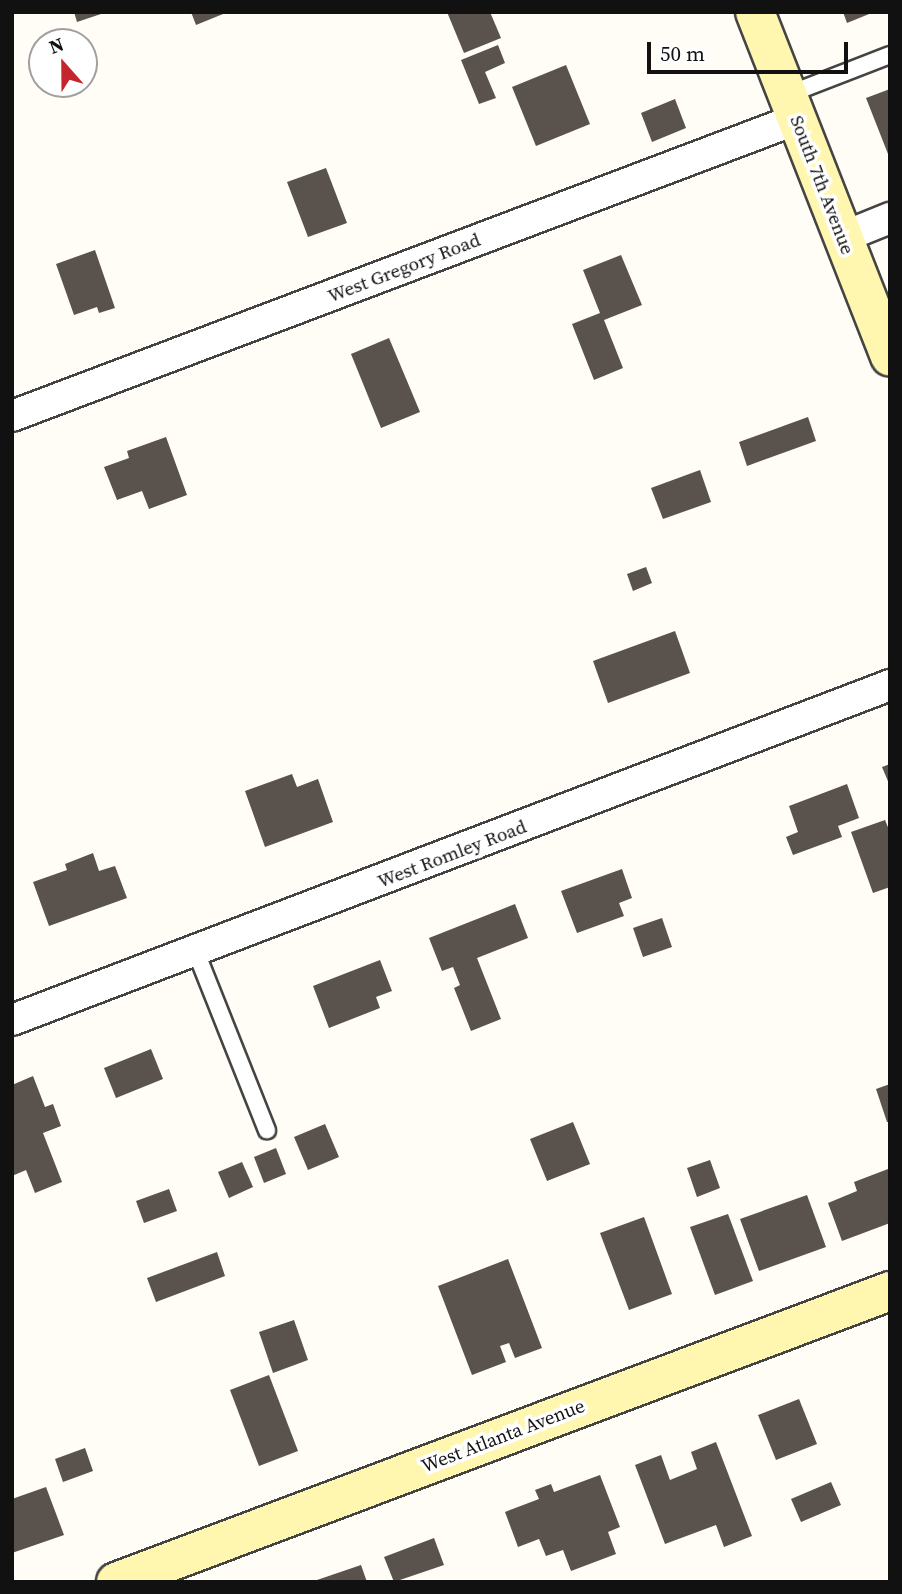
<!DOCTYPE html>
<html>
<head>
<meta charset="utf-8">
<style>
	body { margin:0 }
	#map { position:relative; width:902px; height:1594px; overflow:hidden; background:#fffdf5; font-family:"Source Serif 4",serif }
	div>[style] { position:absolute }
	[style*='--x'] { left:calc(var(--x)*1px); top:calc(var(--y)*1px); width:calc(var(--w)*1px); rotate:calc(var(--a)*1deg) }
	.building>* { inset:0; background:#5a524d }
	.roads { filter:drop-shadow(2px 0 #444) drop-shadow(-2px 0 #444) drop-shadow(0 2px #444) drop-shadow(0 -2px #444) }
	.lane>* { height:16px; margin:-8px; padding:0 8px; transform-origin:8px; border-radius:8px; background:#fff }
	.street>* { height:30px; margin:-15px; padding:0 15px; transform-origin:15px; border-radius:15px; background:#fff }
	.secondary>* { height:38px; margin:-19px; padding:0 19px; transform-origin:19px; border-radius:19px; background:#fff6b0 }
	span { translate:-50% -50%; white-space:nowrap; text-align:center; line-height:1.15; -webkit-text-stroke:7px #fff; paint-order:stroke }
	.street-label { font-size:19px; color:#111 }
	.frame { position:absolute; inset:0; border:14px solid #111; pointer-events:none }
	.north { position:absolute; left:28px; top:28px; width:70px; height:70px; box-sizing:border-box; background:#fff; border:2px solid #a0a0a0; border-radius:50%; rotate:339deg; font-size:19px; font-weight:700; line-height:28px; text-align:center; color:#111 }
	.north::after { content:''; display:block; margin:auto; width:24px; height:32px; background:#c4262e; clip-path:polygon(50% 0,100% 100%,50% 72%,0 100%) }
	.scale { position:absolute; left:647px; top:42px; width:201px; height:32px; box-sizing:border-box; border:4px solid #111; border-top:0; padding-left:9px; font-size:21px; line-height:24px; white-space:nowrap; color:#111; -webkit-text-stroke:5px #fff; paint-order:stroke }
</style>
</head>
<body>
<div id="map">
	<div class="building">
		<div style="clip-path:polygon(74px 12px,104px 12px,104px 13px,77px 22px)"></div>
		<div style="clip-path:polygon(191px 12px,228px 12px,196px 25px)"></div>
		<div style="clip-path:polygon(447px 12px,490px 12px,501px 38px,464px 53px)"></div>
		<div style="clip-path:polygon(843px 12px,874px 12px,847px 23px)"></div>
		<div style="clip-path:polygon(498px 45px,505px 63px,485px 72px,496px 98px,479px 104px,461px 60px)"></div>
		<div style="clip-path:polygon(566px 65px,590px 124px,536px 146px,512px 87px)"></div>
		<div style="clip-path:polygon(890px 89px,890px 159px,866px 98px)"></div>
		<div style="clip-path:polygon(675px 99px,686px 128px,652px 142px,641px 113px)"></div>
		<div style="clip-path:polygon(326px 168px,347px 223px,308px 237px,287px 182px)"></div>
		<div style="clip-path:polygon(95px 250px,115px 308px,99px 313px,97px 307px,74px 315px,56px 264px)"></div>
		<div style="clip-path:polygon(621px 255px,642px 305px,604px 320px,623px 368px,594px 380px,572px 324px,600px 313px,583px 270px)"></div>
		<div style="clip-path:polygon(389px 338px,420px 412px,381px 428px,351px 354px)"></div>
		<div style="clip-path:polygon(808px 417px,816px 441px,747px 466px,739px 442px)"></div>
		<div style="clip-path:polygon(166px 437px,187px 495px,149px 509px,142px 491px,117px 500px,104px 467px,129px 458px,127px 451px)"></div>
		<div style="clip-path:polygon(700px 470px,711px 502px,663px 519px,651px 488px)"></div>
		<div style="clip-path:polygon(646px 567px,652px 583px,633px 591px,627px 574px)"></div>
		<div style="clip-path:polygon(675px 631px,690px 673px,608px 703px,593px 661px)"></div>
		<div style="clip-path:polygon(890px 764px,890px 786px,882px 767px)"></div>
		<div style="clip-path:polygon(292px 774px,297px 787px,318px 779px,333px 822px,265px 847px,245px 791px)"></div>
		<div style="clip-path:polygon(847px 784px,859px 818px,838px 826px,842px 837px,793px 855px,786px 837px,798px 832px,789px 806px)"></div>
		<div style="clip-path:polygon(885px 820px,890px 832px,890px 887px,873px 893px,851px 832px)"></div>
		<div style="clip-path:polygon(93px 853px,99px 871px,115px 866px,127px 898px,49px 926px,33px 882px,67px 870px,65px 864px)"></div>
		<div style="clip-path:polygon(622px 869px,632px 898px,619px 903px,624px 916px,577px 933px,561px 891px)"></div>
		<div style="clip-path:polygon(515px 904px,528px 938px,477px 958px,501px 1019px,471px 1031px,454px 988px,460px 985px,453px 967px,442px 971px,429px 938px)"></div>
		<div style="clip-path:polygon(662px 918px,672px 947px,643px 957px,633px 928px)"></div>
		<div style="clip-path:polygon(380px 960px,392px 991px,376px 997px,380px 1008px,329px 1028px,313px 986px)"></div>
		<div style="clip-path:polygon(151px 1049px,163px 1079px,116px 1098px,104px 1068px)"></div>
		<div style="clip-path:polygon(33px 1076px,45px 1107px,53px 1104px,61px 1126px,43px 1133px,62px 1182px,35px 1193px,26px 1170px,12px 1176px,12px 1085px)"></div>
		<div style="clip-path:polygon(890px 1084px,890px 1122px,887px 1122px,876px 1089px)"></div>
		<div style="clip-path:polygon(573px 1122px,590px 1164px,547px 1181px,530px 1139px)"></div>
		<div style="clip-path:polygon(325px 1124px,339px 1157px,308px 1170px,294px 1137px)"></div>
		<div style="clip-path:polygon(276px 1148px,286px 1174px,264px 1183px,254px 1157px)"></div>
		<div style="clip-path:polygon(710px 1160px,720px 1188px,697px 1197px,687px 1168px)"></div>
		<div style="clip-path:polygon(242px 1162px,253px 1187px,229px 1198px,218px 1172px)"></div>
		<div style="clip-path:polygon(888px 1169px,890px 1223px,842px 1241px,828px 1203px,857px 1191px,854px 1182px)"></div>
		<div style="clip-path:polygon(169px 1189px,177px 1211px,144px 1223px,136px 1201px)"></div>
		<div style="clip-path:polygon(807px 1195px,826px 1247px,759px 1271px,740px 1219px)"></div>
		<div style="clip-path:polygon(728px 1214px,753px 1281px,715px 1295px,690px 1227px)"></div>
		<div style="clip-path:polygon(644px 1217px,672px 1294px,629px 1310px,600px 1233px)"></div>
		<div style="clip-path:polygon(217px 1252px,225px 1276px,156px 1302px,147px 1278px)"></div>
		<div style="clip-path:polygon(508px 1259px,542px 1348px,515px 1358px,509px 1343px,500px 1346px,506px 1362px,472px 1375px,438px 1286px)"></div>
		<div style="clip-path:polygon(294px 1320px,308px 1360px,273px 1373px,259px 1332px)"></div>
		<div style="clip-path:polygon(269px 1375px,298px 1451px,259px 1466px,230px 1390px)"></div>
		<div style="clip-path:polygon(799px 1399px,817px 1444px,776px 1460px,758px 1415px)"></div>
		<div style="clip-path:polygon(716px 1442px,752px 1536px,724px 1547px,716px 1525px,665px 1544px,635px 1465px,661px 1455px,670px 1480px,697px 1469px,691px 1452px)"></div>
		<div style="clip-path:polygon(85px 1448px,93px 1471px,63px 1482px,55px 1459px)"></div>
		<div style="clip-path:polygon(600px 1475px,620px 1527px,608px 1532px,616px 1554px,571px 1571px,563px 1550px,546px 1556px,539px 1539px,518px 1547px,505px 1512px,539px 1499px,535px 1490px,551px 1484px,554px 1492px)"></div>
		<div style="clip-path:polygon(831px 1482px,841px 1505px,801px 1522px,791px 1499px)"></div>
		<div style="clip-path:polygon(46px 1487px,64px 1535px,12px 1553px,12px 1499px)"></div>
		<div style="clip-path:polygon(434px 1538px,444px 1565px,394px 1582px,384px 1557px)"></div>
		<div style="clip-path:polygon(361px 1565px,367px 1582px,314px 1582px,314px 1581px)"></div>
	</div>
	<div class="roads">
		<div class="lane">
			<div style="--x:787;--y:95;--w:110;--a:-21.2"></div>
			<div style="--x:196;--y:952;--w:192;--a:68.3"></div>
		</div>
		<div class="street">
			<div style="--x:843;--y:237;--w:51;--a:-22"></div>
			<div style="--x:12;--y:416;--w:839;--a:-20.72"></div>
			<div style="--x:12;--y:1020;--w:940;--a:-20.88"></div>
		</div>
		<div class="secondary">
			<div style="--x:755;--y:12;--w:370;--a:68.6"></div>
			<div style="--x:116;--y:1582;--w:827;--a:-20.6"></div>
		</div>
	</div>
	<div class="street-label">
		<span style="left:822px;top:185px;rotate:69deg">South 7th Avenue</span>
		<span style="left:404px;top:268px;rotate:-21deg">West Gregory Road</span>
		<span style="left:452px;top:854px;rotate:-21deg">West Romley Road</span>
		<span style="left:503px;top:1436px;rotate:-21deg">West Atlanta Avenue</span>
	</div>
	<div class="frame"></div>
	<div class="north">N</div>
	<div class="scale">50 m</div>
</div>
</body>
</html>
